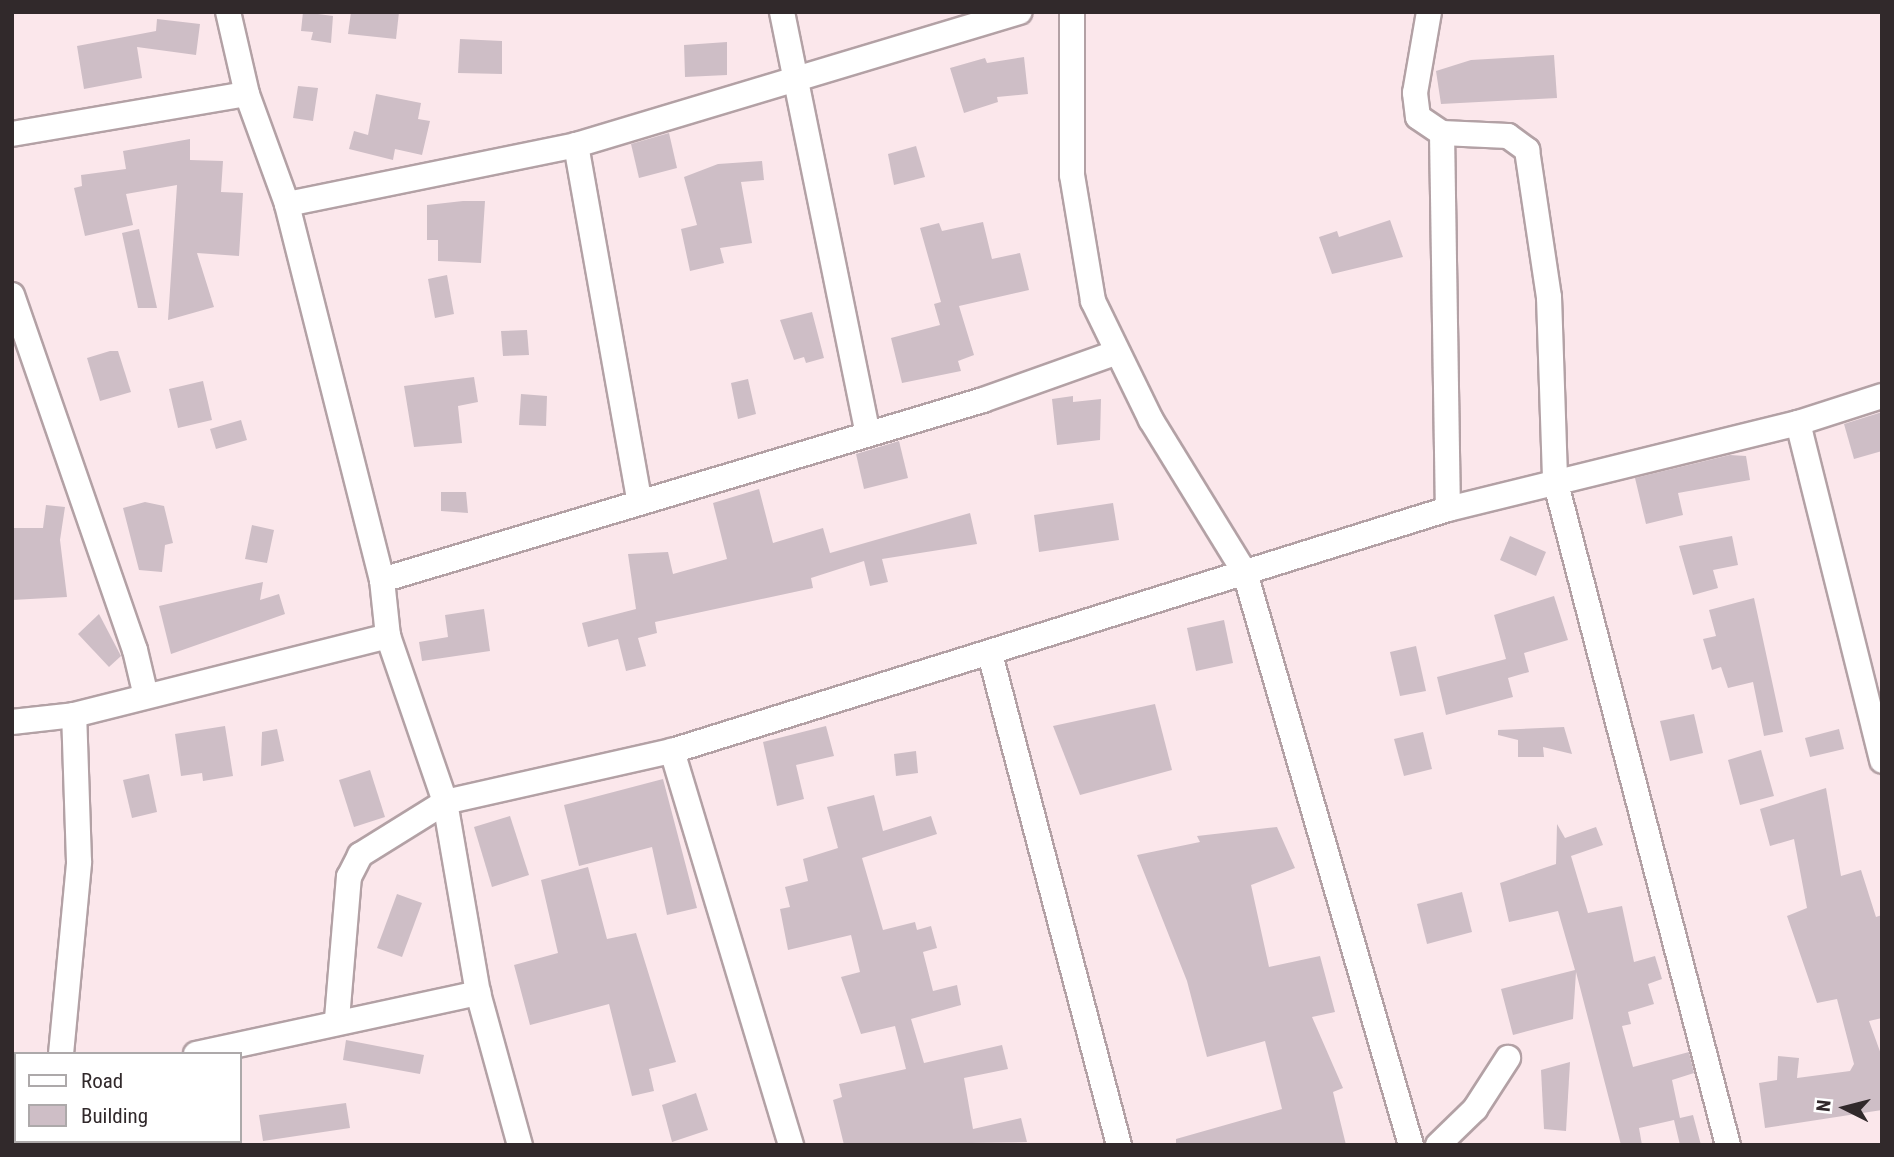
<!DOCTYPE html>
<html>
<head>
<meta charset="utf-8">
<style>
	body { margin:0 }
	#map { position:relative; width:1894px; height:1157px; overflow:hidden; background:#fbe7eb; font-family:"Roboto Condensed",sans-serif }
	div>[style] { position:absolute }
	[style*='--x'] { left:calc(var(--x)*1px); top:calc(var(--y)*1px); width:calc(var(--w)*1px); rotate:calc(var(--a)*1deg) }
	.building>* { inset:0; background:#cebec6 }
	.roads { filter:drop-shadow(2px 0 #b3a1a5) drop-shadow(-2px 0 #b3a1a5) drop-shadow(0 2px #b3a1a5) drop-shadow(0 -2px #b3a1a5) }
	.minor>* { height:24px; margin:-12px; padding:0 12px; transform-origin:12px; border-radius:12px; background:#fff }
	span { translate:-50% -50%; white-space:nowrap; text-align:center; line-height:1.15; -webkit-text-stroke:5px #fff; paint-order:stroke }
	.frame { position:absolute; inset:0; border:14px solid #31292b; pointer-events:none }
	.legend { position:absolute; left:14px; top:1052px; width:228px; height:91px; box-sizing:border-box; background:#fff; border:2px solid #ada9aa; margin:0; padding:9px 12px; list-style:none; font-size:21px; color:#31292b }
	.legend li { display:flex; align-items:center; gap:14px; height:35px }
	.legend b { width:35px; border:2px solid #ada9aa }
	.north { position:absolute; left:1810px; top:1073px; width:70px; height:70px; -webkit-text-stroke:5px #fff; paint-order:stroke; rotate:276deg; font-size:19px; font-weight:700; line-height:28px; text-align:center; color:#31292b }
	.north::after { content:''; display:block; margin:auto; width:24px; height:32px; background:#31292b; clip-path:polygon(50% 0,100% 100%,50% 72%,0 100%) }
</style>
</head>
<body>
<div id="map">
	<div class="building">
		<div style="clip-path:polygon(303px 12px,333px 16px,331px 43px,311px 40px,313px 32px,301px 31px)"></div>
		<div style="clip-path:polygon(351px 12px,399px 12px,396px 39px,348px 34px)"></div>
		<div style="clip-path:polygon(157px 19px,200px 24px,196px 55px,137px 47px,142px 78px,84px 89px,77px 46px,156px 31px)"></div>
		<div style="clip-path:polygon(460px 39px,502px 41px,502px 74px,458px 73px)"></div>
		<div style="clip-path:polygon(727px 42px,727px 75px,685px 77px,684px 45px)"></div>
		<div style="clip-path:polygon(1554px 55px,1557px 98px,1441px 104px,1436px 71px,1471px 60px)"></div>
		<div style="clip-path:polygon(1024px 57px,1028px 94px,997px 97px,998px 102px,964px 113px,950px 68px,985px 58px,987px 63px)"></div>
		<div style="clip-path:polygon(298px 86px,318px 88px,313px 121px,293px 118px)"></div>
		<div style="clip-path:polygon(376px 94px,421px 103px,418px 119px,430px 121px,422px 155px,395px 149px,393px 160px,349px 149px,354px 131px,368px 135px)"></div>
		<div style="clip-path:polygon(669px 133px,677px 168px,639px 178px,631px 144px)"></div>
		<div style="clip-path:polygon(190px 139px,190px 160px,223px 161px,221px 192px,243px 193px,239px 256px,197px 253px,214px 307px,168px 320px,177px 185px,126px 194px,133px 225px,85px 236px,74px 188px,82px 186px,81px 175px,126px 169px,123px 151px)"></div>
		<div style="clip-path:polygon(916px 146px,925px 177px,894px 185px,888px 154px)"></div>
		<div style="clip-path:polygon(762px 161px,764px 180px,741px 182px,752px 243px,720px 248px,724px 263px,690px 271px,681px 229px,697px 225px,684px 177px,718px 164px)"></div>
		<div style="clip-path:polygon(463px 201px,485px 201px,481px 263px,438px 261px,438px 240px,427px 240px,427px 205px)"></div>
		<div style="clip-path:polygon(1390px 220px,1403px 257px,1332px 274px,1319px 237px,1337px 231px,1339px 237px)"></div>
		<div style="clip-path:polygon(983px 222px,992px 259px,1020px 253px,1029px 290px,959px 306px,974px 355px,958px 361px,961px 371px,902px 383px,891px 338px,940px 325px,934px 304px,941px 302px,920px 228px,939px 223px,942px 231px)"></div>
		<div style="clip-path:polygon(139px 229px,157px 308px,138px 308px,122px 233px)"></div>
		<div style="clip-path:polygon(447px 275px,454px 314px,435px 318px,428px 279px)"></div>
		<div style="clip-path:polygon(812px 312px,824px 358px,806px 363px,804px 357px,794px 360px,780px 320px)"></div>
		<div style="clip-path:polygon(527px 330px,529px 355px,503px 356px,501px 331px)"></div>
		<div style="clip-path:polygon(110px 351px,118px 351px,131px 392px,100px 401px,87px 358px)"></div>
		<div style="clip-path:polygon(474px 377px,478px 402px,458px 406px,462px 443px,414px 447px,404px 386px)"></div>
		<div style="clip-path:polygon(748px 379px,756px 414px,738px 419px,731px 383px)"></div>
		<div style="clip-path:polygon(203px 381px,212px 420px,178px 428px,169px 389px)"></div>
		<div style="clip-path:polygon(521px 394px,547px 396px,546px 426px,519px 425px)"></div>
		<div style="clip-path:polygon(1073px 396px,1073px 402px,1101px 399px,1100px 440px,1057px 445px,1052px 399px)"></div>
		<div style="clip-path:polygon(1882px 412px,1882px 451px,1854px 459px,1844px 424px)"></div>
		<div style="clip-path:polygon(241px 420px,247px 440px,216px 449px,210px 429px)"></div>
		<div style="clip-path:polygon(899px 441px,908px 478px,864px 489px,856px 454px)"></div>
		<div style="clip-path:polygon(1730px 455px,1746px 456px,1750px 480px,1678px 493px,1683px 515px,1646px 524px,1635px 478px)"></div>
		<div style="clip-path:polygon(759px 489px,773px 543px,823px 528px,830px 553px,970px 513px,977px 544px,882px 559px,888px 582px,870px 586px,864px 561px,811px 578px,813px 588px,655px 622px,657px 633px,638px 638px,646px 666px,626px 671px,618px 639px,588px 647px,582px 623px,636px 609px,628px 554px,668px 552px,673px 574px,727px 559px,713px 503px)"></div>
		<div style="clip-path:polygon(441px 492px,466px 492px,468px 513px,441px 511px)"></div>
		<div style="clip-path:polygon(145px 502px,164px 506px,173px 543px,165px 545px,162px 572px,139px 570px,123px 508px)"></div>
		<div style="clip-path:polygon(1113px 503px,1119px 540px,1039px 552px,1034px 515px)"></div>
		<div style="clip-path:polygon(46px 505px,65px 507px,60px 540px,67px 597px,12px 600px,12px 528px,43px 528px)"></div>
		<div style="clip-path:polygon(252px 525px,274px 530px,267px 563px,245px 559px)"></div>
		<div style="clip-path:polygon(1510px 536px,1546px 552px,1536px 576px,1500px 560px)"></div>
		<div style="clip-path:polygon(1732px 536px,1738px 565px,1713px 570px,1718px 588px,1693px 595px,1679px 546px)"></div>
		<div style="clip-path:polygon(263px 582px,260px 600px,279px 594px,285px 614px,171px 654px,159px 606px)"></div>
		<div style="clip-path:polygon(1554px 596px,1568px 640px,1524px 653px,1529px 672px,1508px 678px,1513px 697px,1446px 715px,1437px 677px,1506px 659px,1494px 615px)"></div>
		<div style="clip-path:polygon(1754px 598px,1783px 732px,1764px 736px,1753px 682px,1728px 688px,1721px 667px,1712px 670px,1703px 639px,1716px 636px,1709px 610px)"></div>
		<div style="clip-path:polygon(484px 609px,490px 651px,422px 661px,419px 642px,448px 637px,445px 615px)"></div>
		<div style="clip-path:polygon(99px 614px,121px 656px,109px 667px,78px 634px)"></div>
		<div style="clip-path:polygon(1224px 620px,1233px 663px,1196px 671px,1187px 628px)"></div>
		<div style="clip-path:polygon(1416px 646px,1426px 691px,1400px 696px,1390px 652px)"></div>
		<div style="clip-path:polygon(1155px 704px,1172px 770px,1080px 795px,1053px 726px)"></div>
		<div style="clip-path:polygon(1694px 714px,1703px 753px,1670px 761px,1660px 721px)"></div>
		<div style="clip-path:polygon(225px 726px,233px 776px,203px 781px,202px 773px,181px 776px,175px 734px)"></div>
		<div style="clip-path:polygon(826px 726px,834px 756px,796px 765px,804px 799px,777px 806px,763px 742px)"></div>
		<div style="clip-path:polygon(1564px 727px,1572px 754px,1543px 747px,1544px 757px,1518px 757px,1518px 740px,1498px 735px,1498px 730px)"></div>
		<div style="clip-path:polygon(277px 729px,284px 761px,261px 766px,262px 732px)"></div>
		<div style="clip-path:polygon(1839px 729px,1844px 749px,1810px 757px,1805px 738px)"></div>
		<div style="clip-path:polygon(1423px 732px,1432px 769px,1404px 776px,1394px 739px)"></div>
		<div style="clip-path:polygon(1761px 750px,1774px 796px,1740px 805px,1728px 760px)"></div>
		<div style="clip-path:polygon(916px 751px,918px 773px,896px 776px,894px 754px)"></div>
		<div style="clip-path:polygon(370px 770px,385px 817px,354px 827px,339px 780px)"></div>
		<div style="clip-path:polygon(149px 774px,157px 812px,132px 818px,123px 780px)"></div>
		<div style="clip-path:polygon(663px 779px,697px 908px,667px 915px,652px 847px,579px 866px,564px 805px)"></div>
		<div style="clip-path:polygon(1826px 788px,1841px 876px,1861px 870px,1876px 917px,1882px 915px,1882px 1018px,1869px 1021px,1882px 1057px,1882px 1110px,1765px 1128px,1759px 1083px,1777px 1080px,1778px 1056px,1799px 1058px,1797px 1078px,1850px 1071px,1854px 1064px,1837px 999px,1817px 1003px,1787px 916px,1807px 908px,1794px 839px,1770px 846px,1760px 809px)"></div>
		<div style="clip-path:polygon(874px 795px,883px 831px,931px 816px,937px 834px,862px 858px,883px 930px,915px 922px,917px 930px,931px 926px,937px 948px,923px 952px,933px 991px,957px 985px,961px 1005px,911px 1019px,924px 1063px,1002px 1045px,1008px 1069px,964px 1078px,973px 1129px,1021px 1118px,1027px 1142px,844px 1145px,833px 1100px,842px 1097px,839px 1084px,906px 1069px,895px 1026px,861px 1034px,841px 977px,860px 972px,851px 935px,788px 950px,780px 909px,790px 907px,785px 887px,808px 881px,803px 859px,838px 848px,827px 807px)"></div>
		<div style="clip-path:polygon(510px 816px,529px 875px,492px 887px,474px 827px)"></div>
		<div style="clip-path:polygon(1557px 824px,1565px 838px,1596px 827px,1603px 845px,1571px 856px,1588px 913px,1622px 906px,1634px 962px,1655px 956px,1662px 979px,1648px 984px,1654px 1004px,1628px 1012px,1631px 1024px,1622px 1026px,1633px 1067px,1689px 1052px,1694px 1073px,1672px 1080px,1680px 1118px,1693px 1115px,1701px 1145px,1680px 1145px,1674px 1120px,1639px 1128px,1642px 1145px,1621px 1145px,1576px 972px,1573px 1019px,1513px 1035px,1501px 989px,1575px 970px,1558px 911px,1509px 922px,1500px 883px,1556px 864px)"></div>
		<div style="clip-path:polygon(1277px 827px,1295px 868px,1251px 885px,1269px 967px,1320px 956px,1335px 1012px,1312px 1017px,1343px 1088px,1333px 1092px,1346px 1145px,1176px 1145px,1176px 1139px,1282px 1109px,1265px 1041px,1207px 1057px,1187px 981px,1137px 855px,1200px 842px,1197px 836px)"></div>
		<div style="clip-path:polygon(588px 867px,607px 939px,636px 933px,676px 1062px,649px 1069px,654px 1091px,632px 1096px,609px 1004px,530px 1025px,514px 965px,558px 953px,541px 880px)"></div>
		<div style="clip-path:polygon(1462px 892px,1472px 932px,1427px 944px,1417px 904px)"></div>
		<div style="clip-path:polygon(397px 894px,422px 903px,402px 957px,377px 948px)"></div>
		<div style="clip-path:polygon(346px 1040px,424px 1055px,420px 1074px,343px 1060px)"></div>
		<div style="clip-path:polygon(1570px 1062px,1566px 1131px,1544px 1129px,1541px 1070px)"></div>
		<div style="clip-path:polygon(696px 1093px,708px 1130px,672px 1142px,662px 1105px)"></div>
		<div style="clip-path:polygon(346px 1103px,350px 1128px,263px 1141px,259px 1115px)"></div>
	</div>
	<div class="roads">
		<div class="minor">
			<div style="--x:782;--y:12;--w:428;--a:78.5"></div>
			<div style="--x:1072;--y:12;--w:163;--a:90"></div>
			<div style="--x:1072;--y:175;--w:128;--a:80.5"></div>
			<div style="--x:1093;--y:301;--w:132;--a:64"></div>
			<div style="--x:1151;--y:420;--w:180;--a:58.4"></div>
			<div style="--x:1245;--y:573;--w:596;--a:73.82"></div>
			<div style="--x:1429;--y:12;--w:82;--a:99.8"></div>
			<div style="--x:1415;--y:93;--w:24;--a:83"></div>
			<div style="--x:1418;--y:117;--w:29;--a:34"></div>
			<div style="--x:1442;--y:133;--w:66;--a:2.6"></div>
			<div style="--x:1508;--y:136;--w:24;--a:36"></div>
			<div style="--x:1527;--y:150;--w:149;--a:81.5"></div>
			<div style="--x:1549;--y:297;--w:183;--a:88.1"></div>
			<div style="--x:1555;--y:480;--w:687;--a:75.42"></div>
			<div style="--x:1442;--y:133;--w:376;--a:89.1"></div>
			<div style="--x:12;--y:134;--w:238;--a:-9.7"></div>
			<div style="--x:576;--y:145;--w:360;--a:79.9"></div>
			<div style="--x:287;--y:204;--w:295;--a:-11.5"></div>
			<div style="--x:576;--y:145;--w:463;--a:-16.7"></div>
			<div style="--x:12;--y:295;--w:376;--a:70.9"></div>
			<div style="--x:135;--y:650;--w:47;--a:76.6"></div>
			<div style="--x:1798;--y:423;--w:348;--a:76"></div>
			<div style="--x:382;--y:580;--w:627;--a:-16.67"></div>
			<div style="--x:983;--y:400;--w:140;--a:-19.6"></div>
			<div style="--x:388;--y:636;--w:176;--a:71"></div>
			<div style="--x:445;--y:802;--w:194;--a:80.2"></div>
			<div style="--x:478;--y:993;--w:158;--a:74.6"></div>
			<div style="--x:990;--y:654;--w:508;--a:75.28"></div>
			<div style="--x:12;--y:722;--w:62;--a:-6.4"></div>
			<div style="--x:74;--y:715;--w:324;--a:-14.1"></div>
			<div style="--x:388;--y:636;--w:56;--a:-96.1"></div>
			<div style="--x:382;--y:580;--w:388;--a:-104.2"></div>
			<div style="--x:287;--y:204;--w:117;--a:-110"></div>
			<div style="--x:247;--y:94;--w:84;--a:-103"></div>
			<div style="--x:337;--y:1019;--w:143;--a:-85.2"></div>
			<div style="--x:349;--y:877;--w:25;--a:-63"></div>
			<div style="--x:360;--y:855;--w:100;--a:-31.9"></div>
			<div style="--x:445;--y:802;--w:233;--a:-12.7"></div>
			<div style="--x:61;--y:1054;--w:193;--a:-84.6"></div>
			<div style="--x:79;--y:862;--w:147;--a:-91.9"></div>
			<div style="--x:196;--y:1054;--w:289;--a:-12.2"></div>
			<div style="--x:43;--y:1145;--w:4;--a:-90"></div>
			<div style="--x:791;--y:1145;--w:412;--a:-106.8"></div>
			<div style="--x:672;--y:751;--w:813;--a:-17.32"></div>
			<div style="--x:1448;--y:509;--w:360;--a:-13.8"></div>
			<div style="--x:1798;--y:423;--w:88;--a:-17.8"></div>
			<div style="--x:1438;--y:1145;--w:52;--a:-44.2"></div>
			<div style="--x:1475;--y:1109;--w:61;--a:-57.1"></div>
		</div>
	</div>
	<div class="frame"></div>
	<ul class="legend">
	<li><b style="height:9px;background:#fff"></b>Road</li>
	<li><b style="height:19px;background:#cebec6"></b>Building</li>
	</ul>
	<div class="north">N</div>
</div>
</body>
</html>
